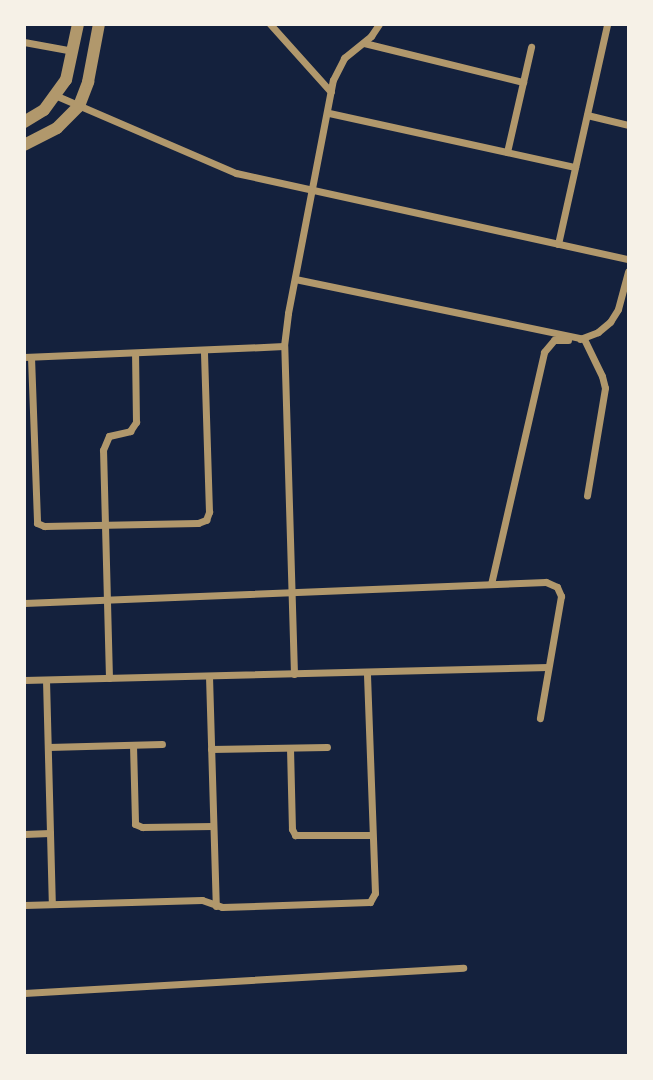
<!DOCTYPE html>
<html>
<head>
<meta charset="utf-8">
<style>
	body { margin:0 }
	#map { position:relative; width:653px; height:1080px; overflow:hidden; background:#14213d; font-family:"PT Sans Narrow",sans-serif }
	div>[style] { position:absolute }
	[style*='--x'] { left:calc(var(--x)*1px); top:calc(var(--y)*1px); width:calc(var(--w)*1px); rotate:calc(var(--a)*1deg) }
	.minor>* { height:7px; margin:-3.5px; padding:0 3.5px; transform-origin:3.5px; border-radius:3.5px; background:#b1986c }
	.tertiary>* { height:12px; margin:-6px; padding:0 6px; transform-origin:6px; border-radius:6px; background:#b1986c }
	span { translate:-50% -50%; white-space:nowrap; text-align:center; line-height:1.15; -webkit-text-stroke:6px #f6f1e7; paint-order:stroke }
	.frame { position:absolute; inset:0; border:26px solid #f6f1e7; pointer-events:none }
</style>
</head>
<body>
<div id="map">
	<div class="minor">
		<div style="--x:270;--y:24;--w:91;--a:48.1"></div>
		<div style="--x:24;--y:42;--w:50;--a:10.4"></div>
		<div style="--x:364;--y:43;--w:164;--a:13.8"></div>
		<div style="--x:57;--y:96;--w:195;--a:23.3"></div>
		<div style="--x:236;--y:173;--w:401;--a:12.4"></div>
		<div style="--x:329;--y:113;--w:252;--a:12.4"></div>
		<div style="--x:587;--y:115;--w:42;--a:13.7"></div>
		<div style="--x:507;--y:152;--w:108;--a:-77.1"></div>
		<div style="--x:558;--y:244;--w:225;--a:-77.4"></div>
		<div style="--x:295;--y:279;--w:295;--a:11.7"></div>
		<div style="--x:584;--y:339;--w:41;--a:64.1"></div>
		<div style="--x:602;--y:376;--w:12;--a:76"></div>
		<div style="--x:605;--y:388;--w:109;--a:99.5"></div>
		<div style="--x:580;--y:339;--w:19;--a:-21"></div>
		<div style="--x:598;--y:332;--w:16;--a:-40"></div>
		<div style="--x:610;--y:322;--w:15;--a:-58"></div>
		<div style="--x:618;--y:309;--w:39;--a:-75"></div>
		<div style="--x:24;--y:357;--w:260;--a:-2.4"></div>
		<div style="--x:31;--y:357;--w:166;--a:87.9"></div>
		<div style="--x:37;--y:523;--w:8;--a:23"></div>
		<div style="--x:44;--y:526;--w:154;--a:-1.1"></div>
		<div style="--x:198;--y:523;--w:9;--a:-21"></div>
		<div style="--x:206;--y:520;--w:9;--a:-69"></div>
		<div style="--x:209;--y:512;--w:161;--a:-91.8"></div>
		<div style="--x:491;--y:584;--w:238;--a:-77.1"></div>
		<div style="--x:544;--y:352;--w:16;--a:-50"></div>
		<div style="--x:554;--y:340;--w:14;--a:0"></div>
		<div style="--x:24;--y:603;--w:522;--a:-2.3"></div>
		<div style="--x:546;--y:582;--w:12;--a:24"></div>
		<div style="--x:557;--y:587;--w:10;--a:66"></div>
		<div style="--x:561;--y:596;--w:124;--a:99.8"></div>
		<div style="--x:294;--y:674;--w:328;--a:-91.7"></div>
		<div style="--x:284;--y:346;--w:33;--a:-83"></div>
		<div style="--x:288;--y:313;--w:237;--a:-79.1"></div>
		<div style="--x:333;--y:80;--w:25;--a:-63"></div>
		<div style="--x:344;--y:58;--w:35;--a:-39"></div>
		<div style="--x:371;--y:36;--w:14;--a:-56"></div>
		<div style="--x:209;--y:676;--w:230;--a:88.3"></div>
		<div style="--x:109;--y:678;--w:228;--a:-91.5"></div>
		<div style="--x:103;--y:450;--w:15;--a:-67"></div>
		<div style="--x:109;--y:436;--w:22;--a:-13"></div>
		<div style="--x:130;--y:431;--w:11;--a:-56"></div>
		<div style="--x:136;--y:422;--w:69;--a:-90.8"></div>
		<div style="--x:24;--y:680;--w:524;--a:-1.42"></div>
		<div style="--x:46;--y:680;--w:224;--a:88.5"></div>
		<div style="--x:133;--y:745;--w:79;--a:88.5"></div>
		<div style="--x:135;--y:824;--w:8;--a:23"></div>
		<div style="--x:142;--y:827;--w:71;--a:-0.8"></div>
		<div style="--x:48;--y:747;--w:114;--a:-1.5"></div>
		<div style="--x:290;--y:748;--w:81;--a:88.6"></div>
		<div style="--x:292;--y:829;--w:7;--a:63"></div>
		<div style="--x:295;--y:835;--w:77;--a:0"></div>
		<div style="--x:211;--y:749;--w:116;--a:-1"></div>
		<div style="--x:24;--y:834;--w:26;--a:-2"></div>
		<div style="--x:24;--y:905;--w:178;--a:-1.6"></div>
		<div style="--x:202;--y:900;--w:21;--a:19"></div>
		<div style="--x:222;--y:907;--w:148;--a:-1.9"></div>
		<div style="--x:370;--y:902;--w:10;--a:-61"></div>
		<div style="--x:375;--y:893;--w:221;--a:-92.1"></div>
		<div style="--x:24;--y:993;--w:440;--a:-3.3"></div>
	</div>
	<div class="tertiary">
		<div style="--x:24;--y:122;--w:23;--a:-31"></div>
		<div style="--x:44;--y:110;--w:37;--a:-54"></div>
		<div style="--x:66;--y:80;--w:57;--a:-77.9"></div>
		<div style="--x:24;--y:145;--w:37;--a:-27"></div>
		<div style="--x:57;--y:128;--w:31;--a:-45"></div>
		<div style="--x:79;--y:106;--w:26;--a:-69"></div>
		<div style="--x:88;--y:82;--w:59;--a:-79.3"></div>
	</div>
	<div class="frame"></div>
</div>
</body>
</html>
